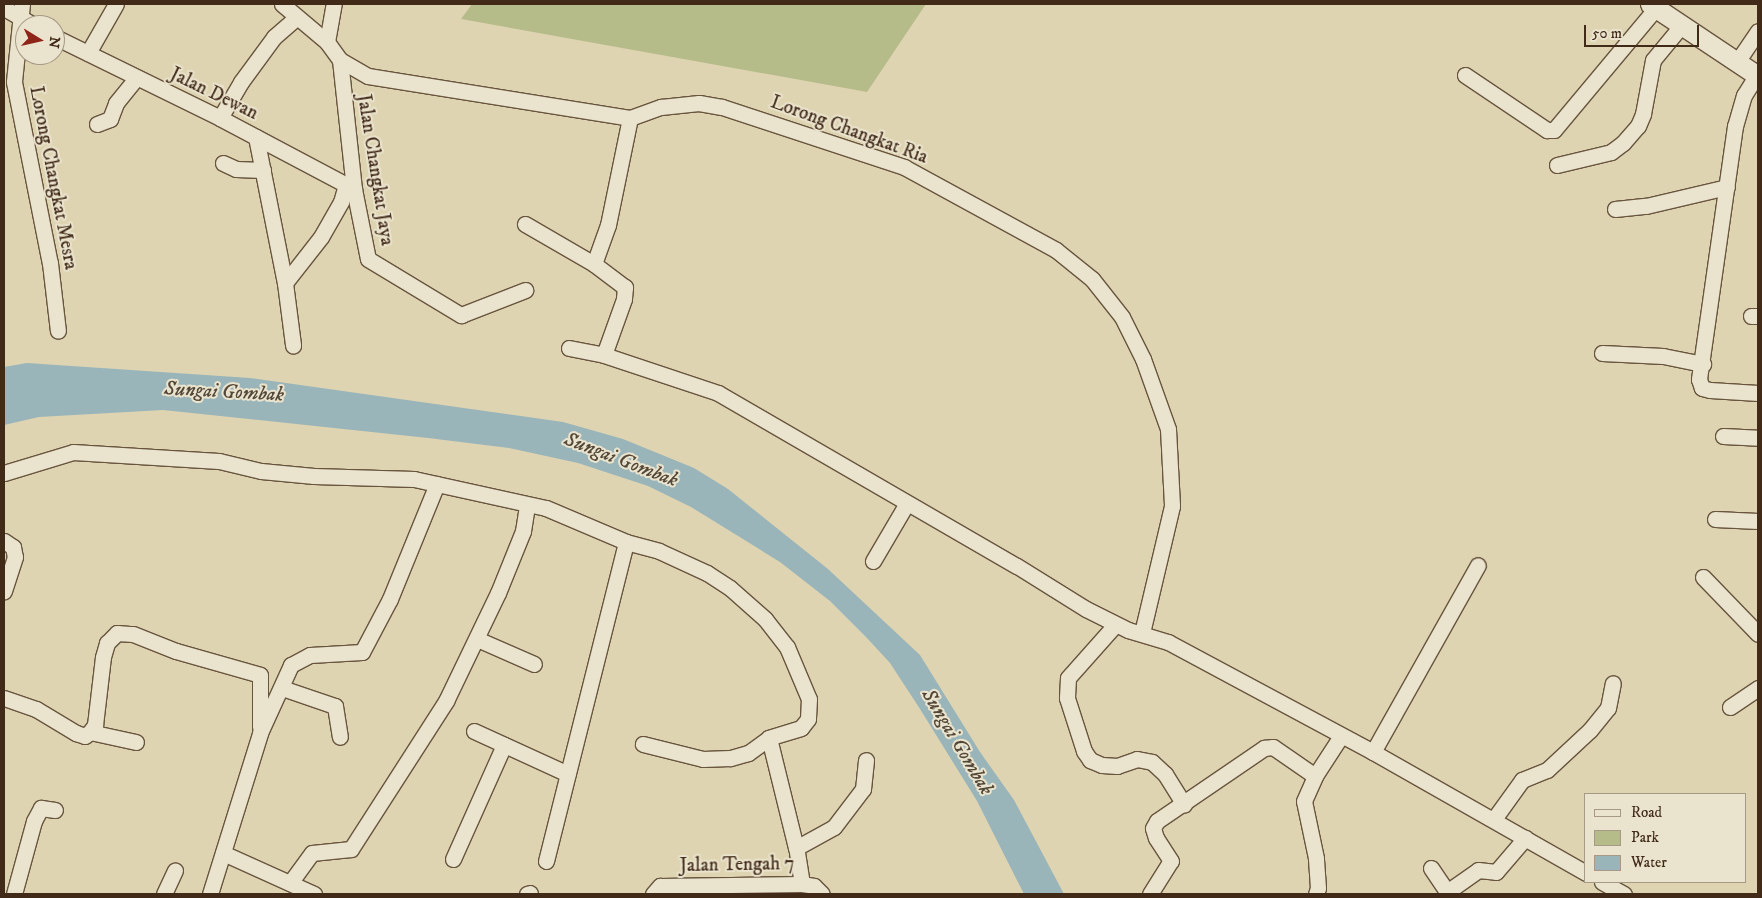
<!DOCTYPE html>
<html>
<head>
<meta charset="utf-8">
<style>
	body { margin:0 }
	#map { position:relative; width:1762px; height:898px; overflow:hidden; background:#dfd4b2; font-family:"IM FELL DW Pica",serif }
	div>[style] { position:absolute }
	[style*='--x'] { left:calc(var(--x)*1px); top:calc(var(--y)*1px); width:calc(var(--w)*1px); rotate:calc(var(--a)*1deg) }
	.green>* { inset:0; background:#b6bc89 }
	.water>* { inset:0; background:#9ab5b9 }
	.roads { filter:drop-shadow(1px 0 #68553e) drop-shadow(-1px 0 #68553e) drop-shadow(0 1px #68553e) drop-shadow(0 -1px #68553e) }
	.minor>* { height:15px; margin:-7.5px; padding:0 7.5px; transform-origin:7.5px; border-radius:7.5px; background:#eae3cd }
	.tertiary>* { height:19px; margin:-9.5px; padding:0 9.5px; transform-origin:9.5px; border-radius:9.5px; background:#eae3cd }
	span { translate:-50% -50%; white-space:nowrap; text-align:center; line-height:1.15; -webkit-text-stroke:4px #eae3cd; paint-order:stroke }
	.street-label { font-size:19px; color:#412b18 }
	.water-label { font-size:20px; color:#534738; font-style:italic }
	.frame { position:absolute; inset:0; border:5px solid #412b18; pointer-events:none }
	.legend { position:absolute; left:1584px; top:793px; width:162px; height:90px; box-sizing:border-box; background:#eae3cd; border:1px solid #a69985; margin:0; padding:6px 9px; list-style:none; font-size:15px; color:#412b18 }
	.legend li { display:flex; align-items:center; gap:10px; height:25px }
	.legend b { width:25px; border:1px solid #a69985 }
	.north { position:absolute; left:15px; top:15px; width:50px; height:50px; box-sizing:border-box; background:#eae3cd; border:1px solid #a69985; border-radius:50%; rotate:99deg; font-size:14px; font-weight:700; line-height:20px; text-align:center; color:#412b18 }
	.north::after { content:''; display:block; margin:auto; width:18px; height:22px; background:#8f2418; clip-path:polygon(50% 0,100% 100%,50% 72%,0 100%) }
	.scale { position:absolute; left:1584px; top:25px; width:115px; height:22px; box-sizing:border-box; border:2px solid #412b18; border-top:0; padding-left:6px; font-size:15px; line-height:18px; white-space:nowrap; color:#412b18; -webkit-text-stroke:4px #eae3cd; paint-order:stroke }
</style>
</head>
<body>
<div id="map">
	<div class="green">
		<div style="clip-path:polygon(472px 4px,926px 4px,867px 92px,461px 19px)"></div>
	</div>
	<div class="water">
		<div style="clip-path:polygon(27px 363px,250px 378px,521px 416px,563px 422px,623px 439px,694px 468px,728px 489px,828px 569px,920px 655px,980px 752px,1014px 800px,1064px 894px,1024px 894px,977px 801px,920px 709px,890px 663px,866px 637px,830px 601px,780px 562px,691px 507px,648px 486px,578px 463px,509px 448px,428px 438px,163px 410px,39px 417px,4px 425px,4px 367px)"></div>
	</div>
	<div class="roads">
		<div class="minor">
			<div style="--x:22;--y:4;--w:78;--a:95.9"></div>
			<div style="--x:14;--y:82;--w:185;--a:78.8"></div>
			<div style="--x:50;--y:263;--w:68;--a:83.3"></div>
			<div style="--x:282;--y:4;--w:59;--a:40.2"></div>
			<div style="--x:327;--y:42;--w:22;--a:54"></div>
			<div style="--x:340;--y:60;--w:32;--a:30"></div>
			<div style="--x:368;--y:76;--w:265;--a:9.1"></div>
			<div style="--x:630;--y:118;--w:33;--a:-20"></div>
			<div style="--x:661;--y:107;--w:38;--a:-6"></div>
			<div style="--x:699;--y:103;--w:23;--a:10"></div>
			<div style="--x:722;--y:107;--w:192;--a:18.2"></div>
			<div style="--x:904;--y:167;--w:173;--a:28.6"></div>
			<div style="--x:1056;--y:250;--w:46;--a:38.9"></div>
			<div style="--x:1092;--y:279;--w:48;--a:51.7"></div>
			<div style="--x:1122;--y:317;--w:47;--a:63.4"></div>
			<div style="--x:1143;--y:359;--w:74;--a:70.3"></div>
			<div style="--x:1168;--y:429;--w:77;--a:87"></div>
			<div style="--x:1172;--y:506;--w:130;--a:103.3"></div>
			<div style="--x:4;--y:8;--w:34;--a:30"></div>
			<div style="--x:55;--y:37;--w:184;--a:26.1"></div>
			<div style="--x:220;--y:118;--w:152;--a:27.9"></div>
			<div style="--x:327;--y:42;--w:39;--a:-80"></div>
			<div style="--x:88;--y:53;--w:56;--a:-60.3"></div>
			<div style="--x:340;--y:60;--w:130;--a:83.8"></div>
			<div style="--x:354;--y:189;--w:71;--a:78.7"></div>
			<div style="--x:368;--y:259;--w:109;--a:31.1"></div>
			<div style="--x:461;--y:315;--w:69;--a:-21.3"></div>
			<div style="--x:1737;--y:62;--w:37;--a:-56"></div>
			<div style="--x:1758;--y:73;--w:26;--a:122"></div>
			<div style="--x:1744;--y:95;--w:32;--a:106"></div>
			<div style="--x:1735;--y:126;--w:256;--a:98.1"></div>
			<div style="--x:1699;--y:379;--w:9;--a:72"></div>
			<div style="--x:1702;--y:388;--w:8;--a:14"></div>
			<div style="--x:1710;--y:390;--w:48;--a:3.6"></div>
			<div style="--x:1465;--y:75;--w:99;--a:33.9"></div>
			<div style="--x:1547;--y:130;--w:7;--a:0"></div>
			<div style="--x:1554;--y:130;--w:159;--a:-50.1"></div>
			<div style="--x:220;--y:118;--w:42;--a:-59.7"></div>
			<div style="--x:241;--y:82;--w:56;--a:-53.7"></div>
			<div style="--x:274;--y:37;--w:29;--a:-41"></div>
			<div style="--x:97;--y:124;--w:14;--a:-21"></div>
			<div style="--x:110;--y:119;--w:17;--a:-69"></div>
			<div style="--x:116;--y:103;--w:32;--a:-51"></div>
			<div style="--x:256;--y:137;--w:149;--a:78.8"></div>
			<div style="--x:285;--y:283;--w:63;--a:82.6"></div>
			<div style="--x:223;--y:163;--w:14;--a:25"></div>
			<div style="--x:236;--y:169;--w:27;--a:2"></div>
			<div style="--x:1557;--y:165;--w:56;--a:-13.5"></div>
			<div style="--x:1611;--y:152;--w:15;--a:-37"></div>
			<div style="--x:1623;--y:143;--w:23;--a:-49"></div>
			<div style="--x:1638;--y:126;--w:13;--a:-67"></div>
			<div style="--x:1643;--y:114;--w:55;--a:-79.5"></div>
			<div style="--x:1653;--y:60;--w:45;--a:-50.4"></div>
			<div style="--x:1615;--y:209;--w:31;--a:-6"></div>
			<div style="--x:1646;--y:206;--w:83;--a:-13.2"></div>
			<div style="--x:525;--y:224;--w:80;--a:30.1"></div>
			<div style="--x:594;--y:264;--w:41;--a:-70.3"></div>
			<div style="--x:608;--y:225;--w:109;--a:-78.4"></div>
			<div style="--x:594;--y:264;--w:39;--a:37"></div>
			<div style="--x:625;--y:287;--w:12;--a:95"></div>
			<div style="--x:624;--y:299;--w:59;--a:109.7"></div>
			<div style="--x:285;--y:283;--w:58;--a:-52"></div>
			<div style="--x:321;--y:237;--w:40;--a:-60.3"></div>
			<div style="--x:341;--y:202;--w:18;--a:-74"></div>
			<div style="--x:1751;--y:316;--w:7;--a:0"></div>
			<div style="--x:569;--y:348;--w:36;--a:11"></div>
			<div style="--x:604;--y:355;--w:120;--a:18.4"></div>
			<div style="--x:718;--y:393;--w:345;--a:30.1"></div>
			<div style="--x:1017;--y:566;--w:81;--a:31.9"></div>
			<div style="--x:1086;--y:609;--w:47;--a:26.6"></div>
			<div style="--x:1128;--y:630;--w:42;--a:16.7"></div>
			<div style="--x:1168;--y:642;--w:233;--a:28.2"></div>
			<div style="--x:1373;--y:752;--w:245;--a:29.6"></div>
			<div style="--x:1602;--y:353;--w:61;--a:2.8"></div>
			<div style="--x:1663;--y:356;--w:41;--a:11.3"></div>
			<div style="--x:1723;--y:436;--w:35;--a:3"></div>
			<div style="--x:4;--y:473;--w:72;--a:-16.9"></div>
			<div style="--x:73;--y:452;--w:146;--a:3.5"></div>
			<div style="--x:219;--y:461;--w:43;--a:13.4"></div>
			<div style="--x:261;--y:471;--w:53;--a:5.4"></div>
			<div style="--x:314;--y:476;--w:100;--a:1.7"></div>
			<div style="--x:414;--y:479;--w:135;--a:12.4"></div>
			<div style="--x:546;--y:508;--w:87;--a:23"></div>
			<div style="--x:626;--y:542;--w:34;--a:15"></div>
			<div style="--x:659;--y:551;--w:53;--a:24.6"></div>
			<div style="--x:707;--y:573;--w:27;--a:33"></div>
			<div style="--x:730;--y:588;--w:47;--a:41.5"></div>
			<div style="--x:765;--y:619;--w:36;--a:52"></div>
			<div style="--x:787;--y:647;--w:56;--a:67.1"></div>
			<div style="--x:809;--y:699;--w:20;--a:93"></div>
			<div style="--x:808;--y:719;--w:11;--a:128"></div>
			<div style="--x:801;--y:728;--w:34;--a:163"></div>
			<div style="--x:769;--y:738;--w:26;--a:144"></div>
			<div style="--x:748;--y:753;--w:19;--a:164"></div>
			<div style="--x:730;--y:758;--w:27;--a:178"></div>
			<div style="--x:703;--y:759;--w:62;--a:-166"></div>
			<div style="--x:1715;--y:519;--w:43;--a:2.7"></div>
			<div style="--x:4;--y:541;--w:11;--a:34"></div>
			<div style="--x:13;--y:547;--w:10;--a:79"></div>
			<div style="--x:15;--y:557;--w:36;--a:108"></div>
			<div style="--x:873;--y:561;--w:67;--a:-59.6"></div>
			<div style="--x:1703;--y:577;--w:79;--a:46"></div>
			<div style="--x:1115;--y:625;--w:71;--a:131.6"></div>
			<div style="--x:1068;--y:678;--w:20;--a:93"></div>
			<div style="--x:1067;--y:698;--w:56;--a:72.2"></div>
			<div style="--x:1084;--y:751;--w:11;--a:56"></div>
			<div style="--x:1090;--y:760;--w:13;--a:23"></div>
			<div style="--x:1102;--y:765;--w:15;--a:4"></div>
			<div style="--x:1117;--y:766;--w:21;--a:-19"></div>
			<div style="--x:1137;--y:759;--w:15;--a:11"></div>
			<div style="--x:1152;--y:762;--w:18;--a:43"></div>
			<div style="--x:1165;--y:774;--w:36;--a:58"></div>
			<div style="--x:477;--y:639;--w:62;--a:23.7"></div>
			<div style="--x:282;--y:688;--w:56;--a:18.8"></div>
			<div style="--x:335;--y:706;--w:31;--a:81"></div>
			<div style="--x:4;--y:698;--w:34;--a:19"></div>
			<div style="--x:36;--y:709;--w:47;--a:31"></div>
			<div style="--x:76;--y:733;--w:9;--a:18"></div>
			<div style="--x:85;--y:736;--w:6;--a:-39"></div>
			<div style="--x:90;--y:732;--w:47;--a:12.3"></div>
			<div style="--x:1730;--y:707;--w:34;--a:-34"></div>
			<div style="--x:474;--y:731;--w:103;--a:24.6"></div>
			<div style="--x:90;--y:732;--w:9;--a:-54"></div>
			<div style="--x:95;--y:725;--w:68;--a:-83.3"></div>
			<div style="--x:103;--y:657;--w:15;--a:-74"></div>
			<div style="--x:107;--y:643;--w:14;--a:-45"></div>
			<div style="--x:117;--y:633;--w:16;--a:4"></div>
			<div style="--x:133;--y:634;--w:46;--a:21.6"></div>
			<div style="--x:176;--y:651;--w:87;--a:15.9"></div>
			<div style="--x:260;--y:675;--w:52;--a:90"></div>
			<div style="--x:769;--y:738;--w:113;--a:76.2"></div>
			<div style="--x:1373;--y:752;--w:214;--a:-60.7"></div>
			<div style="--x:1494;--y:819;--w:48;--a:-54.3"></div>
			<div style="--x:1522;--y:780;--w:27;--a:-22"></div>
			<div style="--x:1547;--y:770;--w:59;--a:-42.9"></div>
			<div style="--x:1590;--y:730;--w:28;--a:-51"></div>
			<div style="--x:1608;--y:708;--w:25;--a:-79"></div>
			<div style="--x:223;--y:853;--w:100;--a:24.3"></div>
			<div style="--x:453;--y:859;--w:125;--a:-65.9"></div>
			<div style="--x:546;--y:861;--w:329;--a:-75.9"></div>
			<div style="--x:1431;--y:868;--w:29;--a:56"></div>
			<div style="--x:1447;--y:892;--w:38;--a:-35"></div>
			<div style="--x:1478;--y:870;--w:18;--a:6"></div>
			<div style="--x:1496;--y:872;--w:45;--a:-49.5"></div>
			<div style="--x:1602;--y:882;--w:25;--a:29"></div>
			<div style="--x:290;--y:883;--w:37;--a:-54"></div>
			<div style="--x:312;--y:853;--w:39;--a:-6"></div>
			<div style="--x:351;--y:849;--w:176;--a:-57.3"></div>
			<div style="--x:446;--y:701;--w:120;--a:-64.3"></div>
			<div style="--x:498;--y:593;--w:67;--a:-68"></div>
			<div style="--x:523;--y:531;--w:26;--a:-81"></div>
			<div style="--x:802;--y:884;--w:36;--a:-99"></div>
			<div style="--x:796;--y:848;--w:43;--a:-28.9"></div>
			<div style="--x:834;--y:827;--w:48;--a:-52.7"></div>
			<div style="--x:863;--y:789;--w:29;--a:-84"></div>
			<div style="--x:14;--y:894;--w:76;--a:-74.7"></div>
			<div style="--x:34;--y:821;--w:15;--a:-62"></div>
			<div style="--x:41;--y:808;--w:14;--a:8"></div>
			<div style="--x:164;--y:894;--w:26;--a:-65"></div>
			<div style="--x:210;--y:894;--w:169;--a:-72.7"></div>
			<div style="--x:260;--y:733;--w:75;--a:-65.5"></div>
			<div style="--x:291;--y:665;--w:21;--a:-28"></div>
			<div style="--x:310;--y:655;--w:52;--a:-3.3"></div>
			<div style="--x:362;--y:652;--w:60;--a:-62.2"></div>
			<div style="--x:390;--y:599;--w:124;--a:-67.8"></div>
			<div style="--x:527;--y:894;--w:3;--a:-18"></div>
			<div style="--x:653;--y:894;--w:11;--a:-49"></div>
			<div style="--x:660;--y:886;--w:142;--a:-0.8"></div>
			<div style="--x:802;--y:884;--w:12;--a:9"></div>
			<div style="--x:814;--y:886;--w:11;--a:45"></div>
			<div style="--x:1150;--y:894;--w:39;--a:-58"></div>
			<div style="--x:1171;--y:861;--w:27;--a:-123"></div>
			<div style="--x:1156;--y:838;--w:10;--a:-107"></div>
			<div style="--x:1153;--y:828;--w:8;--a:-60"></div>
			<div style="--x:1157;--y:821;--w:130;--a:-34.3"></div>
			<div style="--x:1264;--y:748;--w:9;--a:-6"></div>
			<div style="--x:1273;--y:747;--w:51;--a:34.6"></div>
			<div style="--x:1316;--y:894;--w:6;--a:-72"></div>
			<div style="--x:1318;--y:888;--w:30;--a:-94"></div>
			<div style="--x:1316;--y:858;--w:58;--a:-101.9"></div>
			<div style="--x:1304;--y:801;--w:27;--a:-66"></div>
			<div style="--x:1315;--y:776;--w:48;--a:-57"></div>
		</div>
		<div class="tertiary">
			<div style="--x:1650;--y:4;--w:130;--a:33.7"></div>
		</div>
	</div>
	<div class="street-label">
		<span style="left:214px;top:94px;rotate:26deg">Jalan Dewan</span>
		<span style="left:849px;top:130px;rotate:20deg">Lorong Changkat Ria</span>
		<span style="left:375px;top:170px;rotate:81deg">Jalan Changkat Jaya</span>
		<span style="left:53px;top:178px;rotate:79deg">Lorong Changkat Mesra</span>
		<span style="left:737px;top:865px;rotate:-1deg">Jalan Tengah 7</span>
	</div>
	<div class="water-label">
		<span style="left:224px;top:392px;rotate:3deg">Sungai Gombak</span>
		<span style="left:621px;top:460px;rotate:21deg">Sungai Gombak</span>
		<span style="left:957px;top:742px;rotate:59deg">Sungai Gombak</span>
	</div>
	<div class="frame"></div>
	<ul class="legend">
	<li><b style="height:6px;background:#eae3cd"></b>Road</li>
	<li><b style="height:14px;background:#b6bc89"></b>Park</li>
	<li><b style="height:14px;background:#9ab5b9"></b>Water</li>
	</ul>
	<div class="north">N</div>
	<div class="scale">50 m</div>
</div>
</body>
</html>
